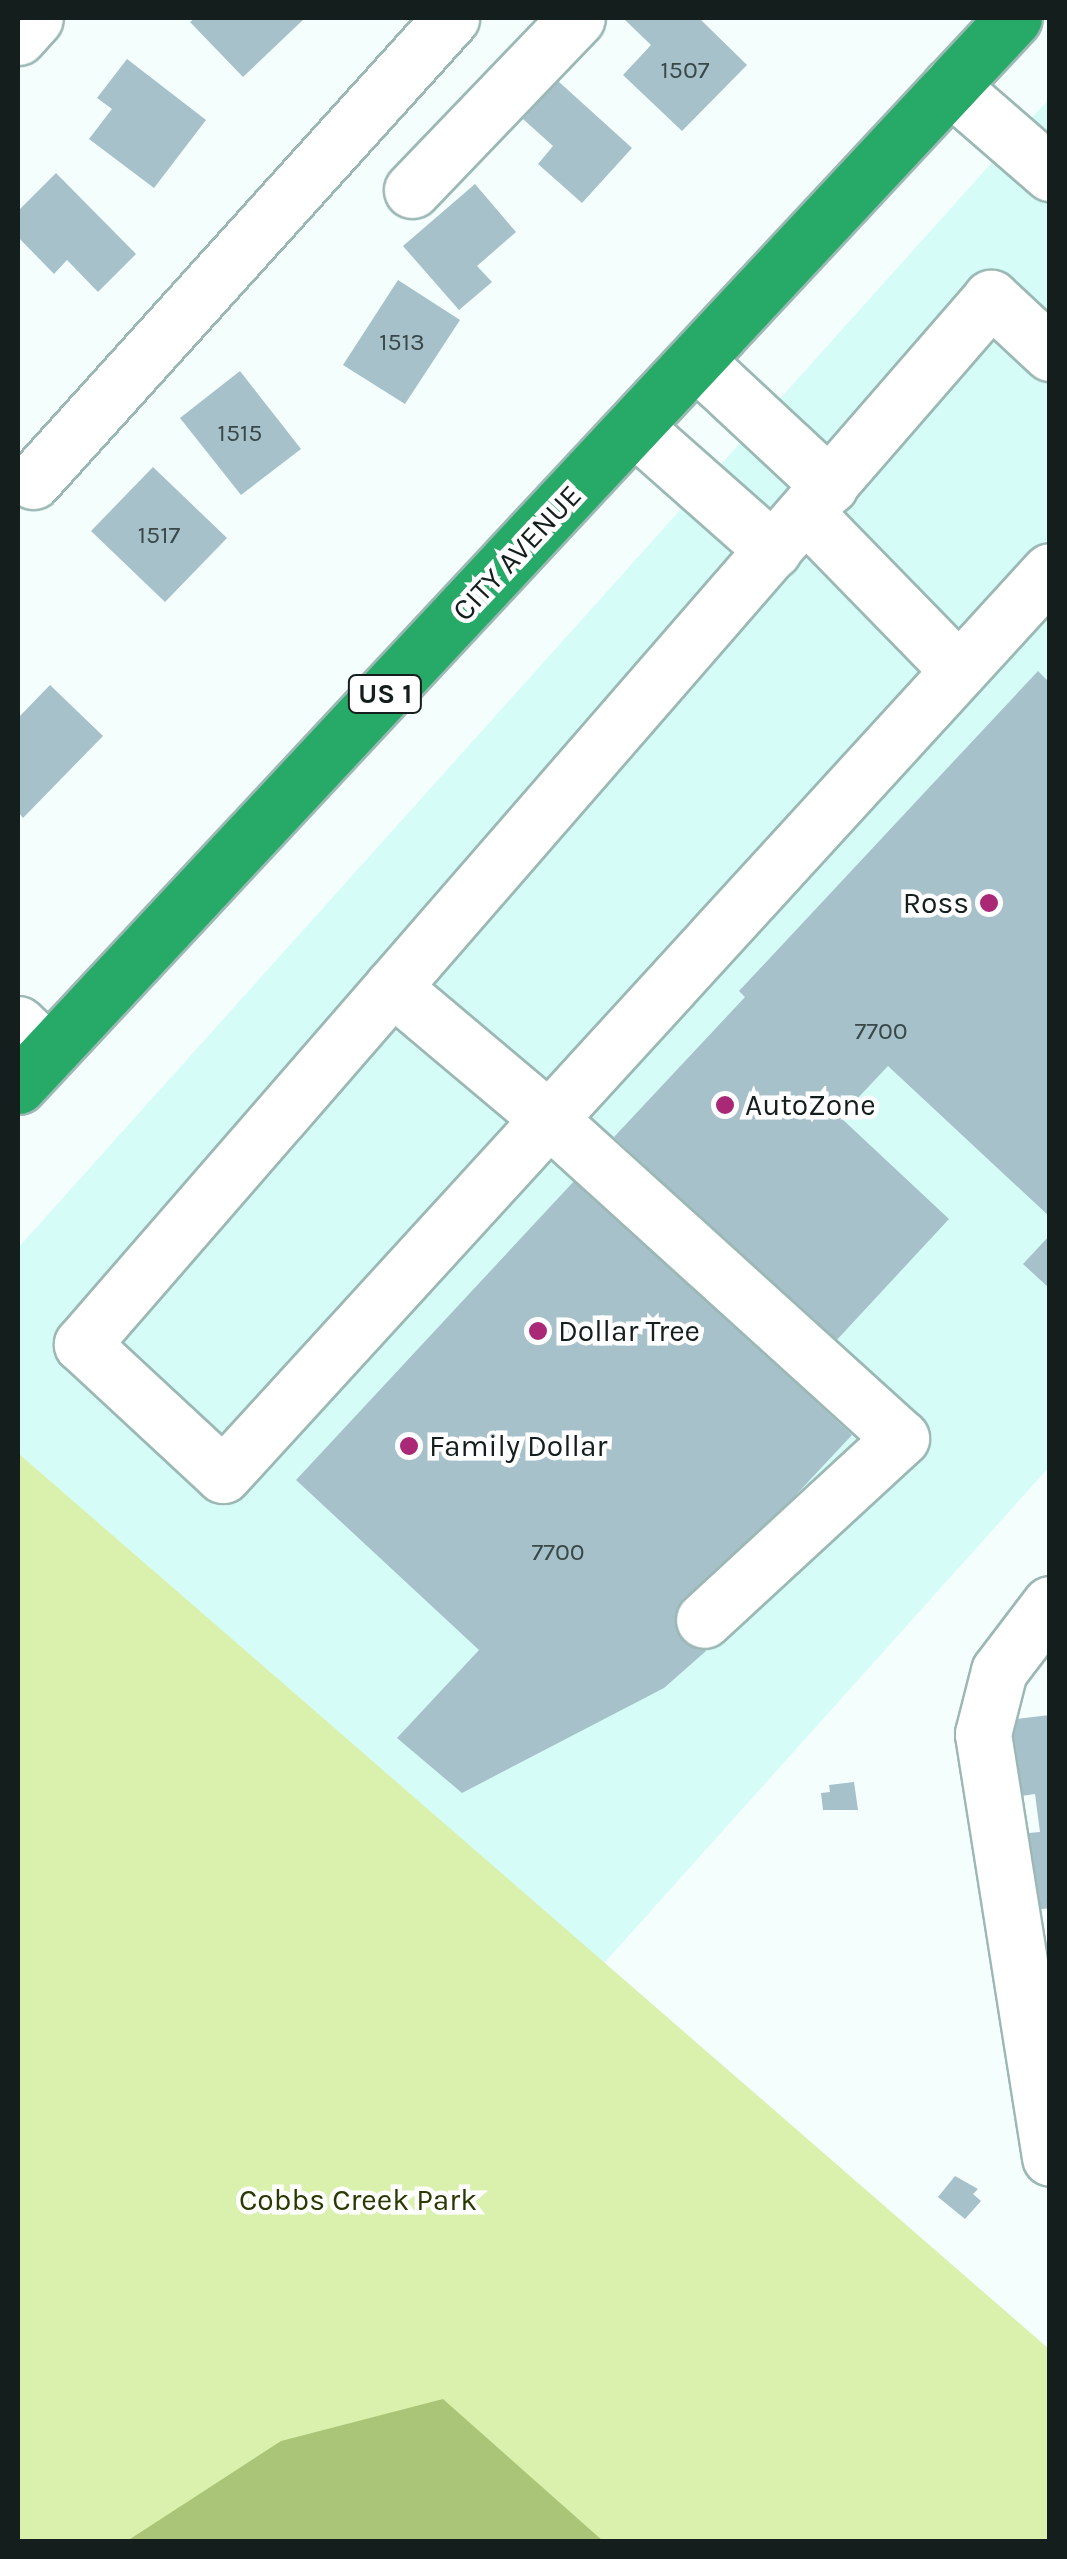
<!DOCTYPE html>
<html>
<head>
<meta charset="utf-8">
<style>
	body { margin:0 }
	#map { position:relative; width:1067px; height:2559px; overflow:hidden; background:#f3fefd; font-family:Karla,sans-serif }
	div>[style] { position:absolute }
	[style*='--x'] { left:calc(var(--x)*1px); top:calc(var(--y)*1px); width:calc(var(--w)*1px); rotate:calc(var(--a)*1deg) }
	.built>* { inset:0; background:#d5fcf7 }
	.green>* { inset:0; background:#d9f1ac }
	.forest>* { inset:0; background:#abc578 }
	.building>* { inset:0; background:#a7c1ca }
	.roads { filter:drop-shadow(2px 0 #9cb8b4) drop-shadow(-2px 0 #9cb8b4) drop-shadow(0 2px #9cb8b4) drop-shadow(0 -2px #9cb8b4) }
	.minor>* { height:55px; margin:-27.5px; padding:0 27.5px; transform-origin:27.5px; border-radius:27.5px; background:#fff }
	.highway>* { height:55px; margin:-27.5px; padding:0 27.5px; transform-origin:27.5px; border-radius:27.5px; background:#27aa68 }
	.dots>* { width:28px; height:28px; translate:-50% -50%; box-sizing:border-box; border:5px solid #fff; border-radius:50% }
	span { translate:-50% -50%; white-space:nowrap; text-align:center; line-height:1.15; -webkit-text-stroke:9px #fff; paint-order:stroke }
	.number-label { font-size:25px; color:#394848 }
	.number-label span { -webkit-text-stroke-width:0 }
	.shield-label span { padding:2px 8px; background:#fff; border:2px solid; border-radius:8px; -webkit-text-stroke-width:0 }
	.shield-label { font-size:28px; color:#141f1d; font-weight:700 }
	.street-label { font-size:30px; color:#141f1d }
	.poi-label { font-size:30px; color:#141f1d }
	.right { translate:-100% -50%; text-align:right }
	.left { translate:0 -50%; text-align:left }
	.park-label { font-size:30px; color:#2a3900 }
	.frame { position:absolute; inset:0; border:20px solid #141f1d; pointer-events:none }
</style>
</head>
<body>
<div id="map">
	<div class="built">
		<div style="clip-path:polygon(1049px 99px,1049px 1467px,604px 1963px,18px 1453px,18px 1248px)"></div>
	</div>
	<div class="green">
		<div style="clip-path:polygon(18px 1453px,1049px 2349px,1049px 2541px,18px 2541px)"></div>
	</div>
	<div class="forest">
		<div style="clip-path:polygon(443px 2399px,603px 2541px,127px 2541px,281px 2441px)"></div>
	</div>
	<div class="building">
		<div style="clip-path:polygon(195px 18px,305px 18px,243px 77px,190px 22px)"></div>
		<div style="clip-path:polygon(623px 18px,699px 18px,747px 65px,682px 131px,623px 75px,651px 45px)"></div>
		<div style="clip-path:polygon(127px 59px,206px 120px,154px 188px,89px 139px,112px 109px,97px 98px)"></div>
		<div style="clip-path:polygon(558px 81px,632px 148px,582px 203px,538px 164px,553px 146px,523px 119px)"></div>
		<div style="clip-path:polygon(56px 173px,136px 254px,98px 292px,67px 260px,54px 274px,18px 237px,18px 211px)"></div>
		<div style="clip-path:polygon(475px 184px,516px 232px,477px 266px,492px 282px,459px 310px,403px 246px)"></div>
		<div style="clip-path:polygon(398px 280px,460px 320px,405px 404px,343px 365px)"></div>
		<div style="clip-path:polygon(240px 371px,301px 449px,241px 495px,180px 418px)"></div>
		<div style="clip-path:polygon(153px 467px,227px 538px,165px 602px,91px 531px)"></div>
		<div style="clip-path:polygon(1038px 671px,1050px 683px,1050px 1217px,888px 1066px,840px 1117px,949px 1219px,834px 1343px,614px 1137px,745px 997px,739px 991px)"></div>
		<div style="clip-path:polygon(50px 685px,103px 736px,23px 818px,18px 812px,18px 718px)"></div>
		<div style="clip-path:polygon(576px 1179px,852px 1435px,676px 1623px,706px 1651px,664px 1688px,462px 1793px,397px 1738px,479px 1650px,296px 1480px)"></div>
		<div style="clip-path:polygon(1050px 1235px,1050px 1285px,1048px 1287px,1023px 1264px)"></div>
		<div style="clip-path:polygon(1050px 1715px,1050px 1908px,1028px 1911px,1017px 1834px,1040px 1832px,1035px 1794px,1014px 1797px,999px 1721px)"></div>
		<div style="clip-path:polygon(854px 1782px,858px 1810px,823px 1810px,821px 1793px,830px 1792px,829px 1785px)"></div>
		<div style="clip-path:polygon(955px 2176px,978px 2189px,973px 2194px,981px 2201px,965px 2219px,938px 2197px)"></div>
	</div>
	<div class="roads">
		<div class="minor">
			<div style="--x:18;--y:37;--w:25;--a:-48"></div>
			<div style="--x:950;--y:86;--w:133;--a:41"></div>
			<div style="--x:412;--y:190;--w:238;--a:-46.2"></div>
			<div style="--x:1050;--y:353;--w:81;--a:-137"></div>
			<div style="--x:991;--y:298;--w:1386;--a:130.99"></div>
			<div style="--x:82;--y:1344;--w:192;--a:42.9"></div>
			<div style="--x:223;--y:1475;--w:1225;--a:-47.55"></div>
			<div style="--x:696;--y:361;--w:183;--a:43"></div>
			<div style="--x:634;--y:427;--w:186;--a:41.5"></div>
			<div style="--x:33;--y:481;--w:624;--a:-47.92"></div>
			<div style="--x:806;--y:514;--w:218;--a:45.7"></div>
			<div style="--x:392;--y:987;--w:205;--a:40.1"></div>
			<div style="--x:549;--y:1119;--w:475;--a:42.2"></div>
			<div style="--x:901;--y:1438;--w:268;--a:137.3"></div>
			<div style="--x:18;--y:1024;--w:42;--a:44"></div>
			<div style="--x:1050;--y:1604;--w:84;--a:127.3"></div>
			<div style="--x:999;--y:1671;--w:65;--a:104.3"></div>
			<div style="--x:983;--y:1734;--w:429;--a:81"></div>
		</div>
		<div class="highway">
			<div style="--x:18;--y:1086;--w:1460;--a:-47"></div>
		</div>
	</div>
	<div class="dots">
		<div style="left:989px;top:903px;background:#a92977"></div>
		<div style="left:725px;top:1105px;background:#a92977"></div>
		<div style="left:538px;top:1331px;background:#a92977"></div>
		<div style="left:409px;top:1446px;background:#a92977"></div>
	</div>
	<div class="number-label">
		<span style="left:685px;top:70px">1507</span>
		<span style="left:402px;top:342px">1513</span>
		<span style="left:240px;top:433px">1515</span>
		<span style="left:159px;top:535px">1517</span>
		<span style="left:881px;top:1031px">7700</span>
		<span style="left:558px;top:1552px">7700</span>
	</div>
	<div class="shield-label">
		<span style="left:385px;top:694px">US 1</span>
	</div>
	<div class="street-label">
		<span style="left:517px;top:553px;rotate:-47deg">CITY AVENUE</span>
	</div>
	<div class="poi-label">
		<span class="right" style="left:969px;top:903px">Ross</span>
		<span class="left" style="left:745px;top:1105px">AutoZone</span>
		<span class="left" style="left:558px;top:1331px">Dollar Tree</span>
		<span class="left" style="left:429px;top:1446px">Family Dollar</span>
	</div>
	<div class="park-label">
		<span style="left:358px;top:2200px">Cobbs Creek Park</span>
	</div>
	<div class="frame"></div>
</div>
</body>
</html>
